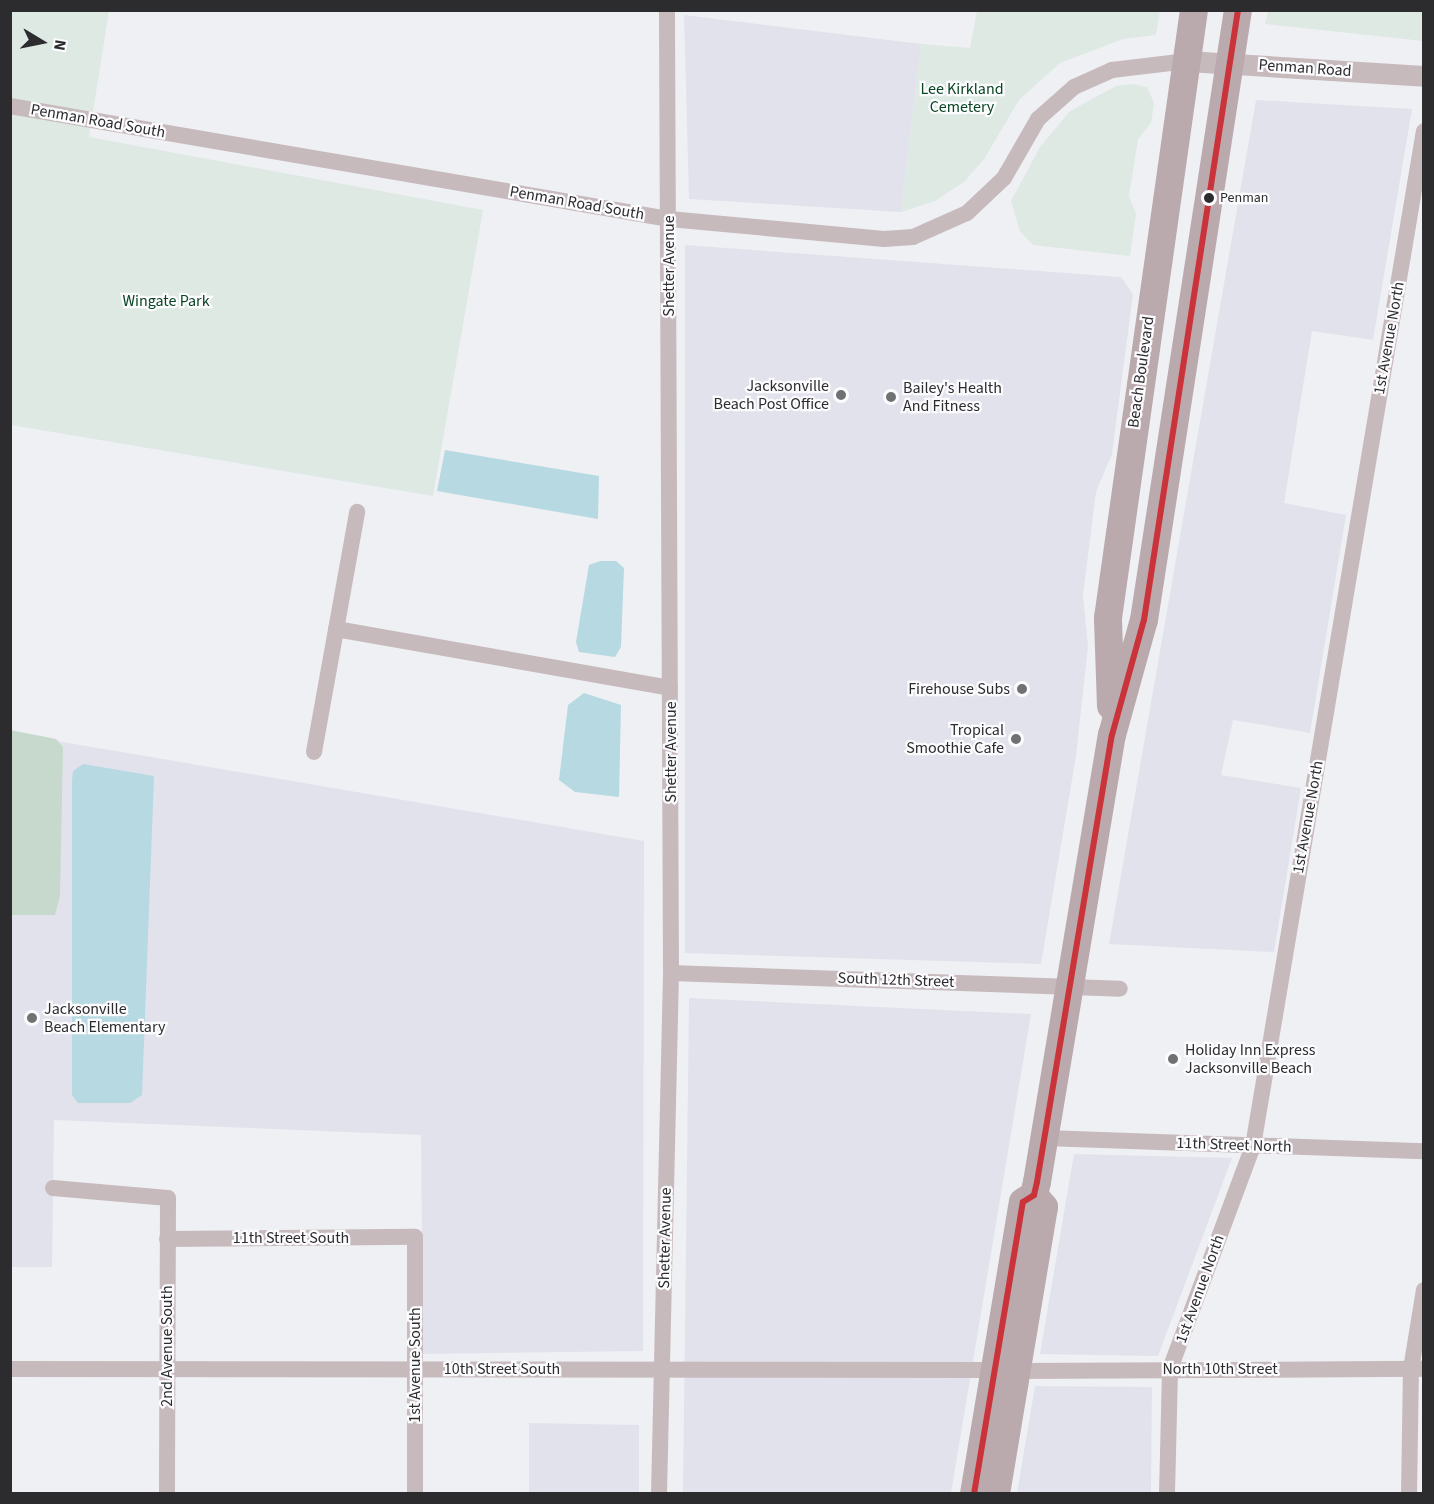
<!DOCTYPE html>
<html>
<head>
<meta charset="utf-8">
<style>
	body { margin:0 }
	#map { position:relative; width:1434px; height:1504px; overflow:hidden; background:#eff0f4; font-family:"Source Sans 3",sans-serif }
	div>[style] { position:absolute }
	[style*='--x'] { left:calc(var(--x)*1px); top:calc(var(--y)*1px); width:calc(var(--w)*1px); rotate:calc(var(--a)*1deg) }
	.built>* { inset:0; background:#e2e2ec }
	.green>* { inset:0; background:#dde9e2 }
	.forest>* { inset:0; background:#c6d9cc }
	.water>* { inset:0; background:#b6d9e2 }
	.minor>* { height:16px; margin:-8px; padding:0 8px; transform-origin:8px; border-radius:8px; background:#c7babd }
	.tertiary>* { height:21px; margin:-10.5px; padding:0 10.5px; transform-origin:10.5px; border-radius:10.5px; background:#c7babd }
	.trunk>* { height:28px; margin:-14px; padding:0 14px; transform-origin:14px; border-radius:14px; background:#baaaae }
	.bus-1>* { height:6px; margin:-3px; padding:0 3px; transform-origin:3px; border-radius:3px; background:#cb333b }
	.dots>* { width:16px; height:16px; translate:-50% -50%; box-sizing:border-box; border:3px solid #fcfcff; border-radius:50% }
	span { translate:-50% -50%; white-space:nowrap; text-align:center; line-height:1.15; -webkit-text-stroke:4.5px #fcfcff; paint-order:stroke }
	.bus-label { font-size:14px; color:#2c2c2e }
	.left { translate:0 -50%; text-align:left }
	.street-label { font-size:16px; color:#2c2c2e }
	.park-label { font-size:16px; color:#0a4522 }
	.poi-label { font-size:16px; color:#2c2c2e }
	.right { translate:-100% -50%; text-align:right }
	.frame { position:absolute; inset:0; border:12px solid #2c2c2e; pointer-events:none }
	.north { position:absolute; left:12px; top:12px; width:60px; height:60px; -webkit-text-stroke:4px #fcfcff; paint-order:stroke; rotate:100deg; font-size:16px; font-weight:700; line-height:24px; text-align:center; color:#2c2c2e }
	.north::after { content:''; display:block; margin:auto; width:21px; height:27px; background:#2c2c2e; clip-path:polygon(50% 0,100% 100%,50% 72%,0 100%) }
</style>
</head>
<body>
<div id="map">
	<div class="built">
		<div style="clip-path:polygon(684px 15px,921px 44px,901px 212px,689px 199px)"></div>
		<div style="clip-path:polygon(1256px 100px,1412px 109px,1373px 340px,1312px 331px,1284px 503px,1346px 515px,1310px 733px,1233px 720px,1221px 775px,1301px 788px,1274px 952px,1109px 944px)"></div>
		<div style="clip-path:polygon(685px 245px,1121px 277px,1133px 294px,1112px 454px,1096px 492px,1083px 595px,1088px 646px,1076px 756px,1041px 964px,685px 953px)"></div>
		<div style="clip-path:polygon(10px 733px,644px 841px,643px 1351px,423px 1354px,421px 1135px,54px 1120px,52px 1267px,11px 1267px)"></div>
		<div style="clip-path:polygon(689px 998px,1031px 1014px,951px 1493px,683px 1494px)"></div>
		<div style="clip-path:polygon(1074px 1154px,1232px 1158px,1158px 1356px,1040px 1354px)"></div>
		<div style="clip-path:polygon(1035px 1386px,1152px 1387px,1151px 1493px,1017px 1493px)"></div>
		<div style="clip-path:polygon(529px 1423px,639px 1425px,639px 1493px,529px 1493px)"></div>
	</div>
	<div class="green">
		<div style="clip-path:polygon(10px 11px,109px 11px,89px 137px,483px 210px,433px 496px,11px 425px)"></div>
		<div style="clip-path:polygon(977px 11px,1160px 11px,1156px 35px,1123px 39px,1060px 63px,1019px 100px,984px 159px,964px 182px,935px 201px,901px 212px,921px 44px,970px 48px)"></div>
		<div style="clip-path:polygon(1268px 11px,1423px 11px,1423px 41px,1265px 24px)"></div>
		<div style="clip-path:polygon(1132px 84px,1147px 87px,1154px 103px,1151px 123px,1138px 139px,1129px 196px,1136px 214px,1130px 256px,1033px 245px,1020px 231px,1011px 201px,1040px 147px,1070px 111px,1116px 86px)"></div>
	</div>
	<div class="forest">
		<div style="clip-path:polygon(10px 730px,56px 739px,63px 747px,60px 896px,55px 915px,11px 915px)"></div>
	</div>
	<div class="water">
		<div style="clip-path:polygon(445px 450px,599px 476px,598px 519px,437px 491px)"></div>
		<div style="clip-path:polygon(600px 561px,616px 561px,624px 568px,621px 647px,615px 657px,579px 652px,576px 642px,589px 565px)"></div>
		<div style="clip-path:polygon(584px 693px,621px 705px,619px 797px,575px 792px,559px 780px,568px 705px)"></div>
		<div style="clip-path:polygon(83px 764px,154px 776px,142px 1095px,130px 1103px,78px 1103px,72px 1095px,72px 780px,73px 771px)"></div>
	</div>
	<div class="minor">
		<div style="--x:10;--y:106;--w:669;--a:9.73"></div>
		<div style="--x:669;--y:219;--w:216;--a:5.3"></div>
		<div style="--x:884;--y:239;--w:29;--a:-4"></div>
		<div style="--x:913;--y:237;--w:59;--a:-24"></div>
		<div style="--x:967;--y:213;--w:51;--a:-43.4"></div>
		<div style="--x:1004;--y:178;--w:68;--a:-60"></div>
		<div style="--x:1038;--y:119;--w:48;--a:-41.6"></div>
		<div style="--x:1074;--y:87;--w:42;--a:-24.1"></div>
		<div style="--x:1112;--y:70;--w:76;--a:-6.8"></div>
		<div style="--x:336;--y:629;--w:339;--a:10"></div>
		<div style="--x:314;--y:752;--w:244;--a:-79.8"></div>
		<div style="--x:671;--y:973;--w:449;--a:2"></div>
		<div style="--x:1045;--y:1138;--w:379;--a:2"></div>
		<div style="--x:53;--y:1188;--w:115;--a:5"></div>
		<div style="--x:168;--y:1198;--w:296;--a:90.2"></div>
		<div style="--x:167;--y:1239;--w:248;--a:-0.5"></div>
		<div style="--x:415;--y:1237;--w:257;--a:90"></div>
		<div style="--x:10;--y:1369;--w:984;--a:0.06"></div>
		<div style="--x:1016;--y:1371;--w:408;--a:-0.3"></div>
		<div style="--x:659;--y:1494;--w:521;--a:-88.68"></div>
		<div style="--x:671;--y:973;--w:963;--a:-90.24"></div>
		<div style="--x:1167;--y:1494;--w:125;--a:-88.6"></div>
		<div style="--x:1170;--y:1369;--w:238;--a:-69.6"></div>
		<div style="--x:1253;--y:1146;--w:1029;--a:-80.44"></div>
		<div style="--x:1409;--y:1494;--w:125;--a:-89.1"></div>
		<div style="--x:1411;--y:1369;--w:80;--a:-80.7"></div>
	</div>
	<div class="tertiary">
		<div style="--x:1187;--y:61;--w:237;--a:3.6"></div>
	</div>
	<div class="trunk">
		<div style="--x:1111;--y:706;--w:88;--a:-92"></div>
		<div style="--x:1108;--y:618;--w:614;--a:-81.95"></div>
		<div style="--x:974;--y:1494;--w:296;--a:-80.5"></div>
		<div style="--x:1023;--y:1202;--w:13;--a:-32"></div>
		<div style="--x:1034;--y:1195;--w:13;--a:-77"></div>
		<div style="--x:1037;--y:1182;--w:453;--a:-80.5"></div>
		<div style="--x:1112;--y:735;--w:119;--a:-74.5"></div>
		<div style="--x:1144;--y:620;--w:617;--a:-81.24"></div>
		<div style="--x:996;--y:1494;--w:291;--a:-80.5"></div>
		<div style="--x:1044;--y:1207;--w:16;--a:-130"></div>
	</div>
	<div class="bus-1">
		<div style="--x:974;--y:1494;--w:296;--a:-80.5"></div>
		<div style="--x:1023;--y:1202;--w:13;--a:-32"></div>
		<div style="--x:1034;--y:1195;--w:13;--a:-77"></div>
		<div style="--x:1037;--y:1182;--w:453;--a:-80.5"></div>
		<div style="--x:1112;--y:735;--w:119;--a:-74.5"></div>
		<div style="--x:1144;--y:620;--w:617;--a:-81.24"></div>
	</div>
	<div class="dots">
		<div style="left:1209px;top:198px;background:#2c2c2e"></div>
		<div style="left:841px;top:395px;background:#707173"></div>
		<div style="left:891px;top:397px;background:#707173"></div>
		<div style="left:1022px;top:689px;background:#707173"></div>
		<div style="left:1016px;top:739px;background:#707173"></div>
		<div style="left:32px;top:1018px;background:#707173"></div>
		<div style="left:1173px;top:1059px;background:#707173"></div>
	</div>
	<div class="bus-label">
		<span class="left" style="left:1220px;top:198px">Penman</span>
	</div>
	<div class="street-label">
		<span style="left:1305px;top:68px;rotate:4deg">Penman Road</span>
		<span style="left:98px;top:121px;rotate:10deg">Penman Road South</span>
		<span style="left:577px;top:203px;rotate:10deg">Penman Road South</span>
		<span style="left:669px;top:266px;rotate:-90deg">Shetter Avenue</span>
		<span style="left:1389px;top:338px;rotate:-80deg">1st Avenue North</span>
		<span style="left:1141px;top:372px;rotate:-82deg">Beach Boulevard</span>
		<span style="left:671px;top:752px;rotate:-90deg">Shetter Avenue</span>
		<span style="left:1308px;top:817px;rotate:-80deg">1st Avenue North</span>
		<span style="left:896px;top:980px;rotate:2deg">South 12th Street</span>
		<span style="left:1234px;top:1145px;rotate:2deg">11th Street North</span>
		<span style="left:291px;top:1238px">11th Street South</span>
		<span style="left:665px;top:1238px;rotate:-89deg">Shetter Avenue</span>
		<span style="left:1200px;top:1289px;rotate:-70deg">1st Avenue North</span>
		<span style="left:167px;top:1346px;rotate:-90deg">2nd Avenue South</span>
		<span style="left:415px;top:1365px;rotate:-90deg">1st Avenue South</span>
		<span style="left:502px;top:1369px">10th Street South</span>
		<span style="left:1220px;top:1369px">North 10th Street</span>
	</div>
	<div class="park-label">
		<span style="left:962px;top:98px">Lee Kirkland<br>Cemetery</span>
		<span style="left:166px;top:301px">Wingate Park</span>
	</div>
	<div class="poi-label">
		<span class="right" style="left:829px;top:395px">Jacksonville<br>Beach Post Office</span>
		<span class="left" style="left:903px;top:397px">Bailey's Health<br>And Fitness</span>
		<span class="right" style="left:1010px;top:689px">Firehouse Subs</span>
		<span class="right" style="left:1004px;top:739px">Tropical<br>Smoothie Cafe</span>
		<span class="left" style="left:44px;top:1018px">Jacksonville<br>Beach Elementary</span>
		<span class="left" style="left:1185px;top:1059px">Holiday Inn Express<br>Jacksonville Beach</span>
	</div>
	<div class="frame"></div>
	<div class="north">N</div>
</div>
</body>
</html>
